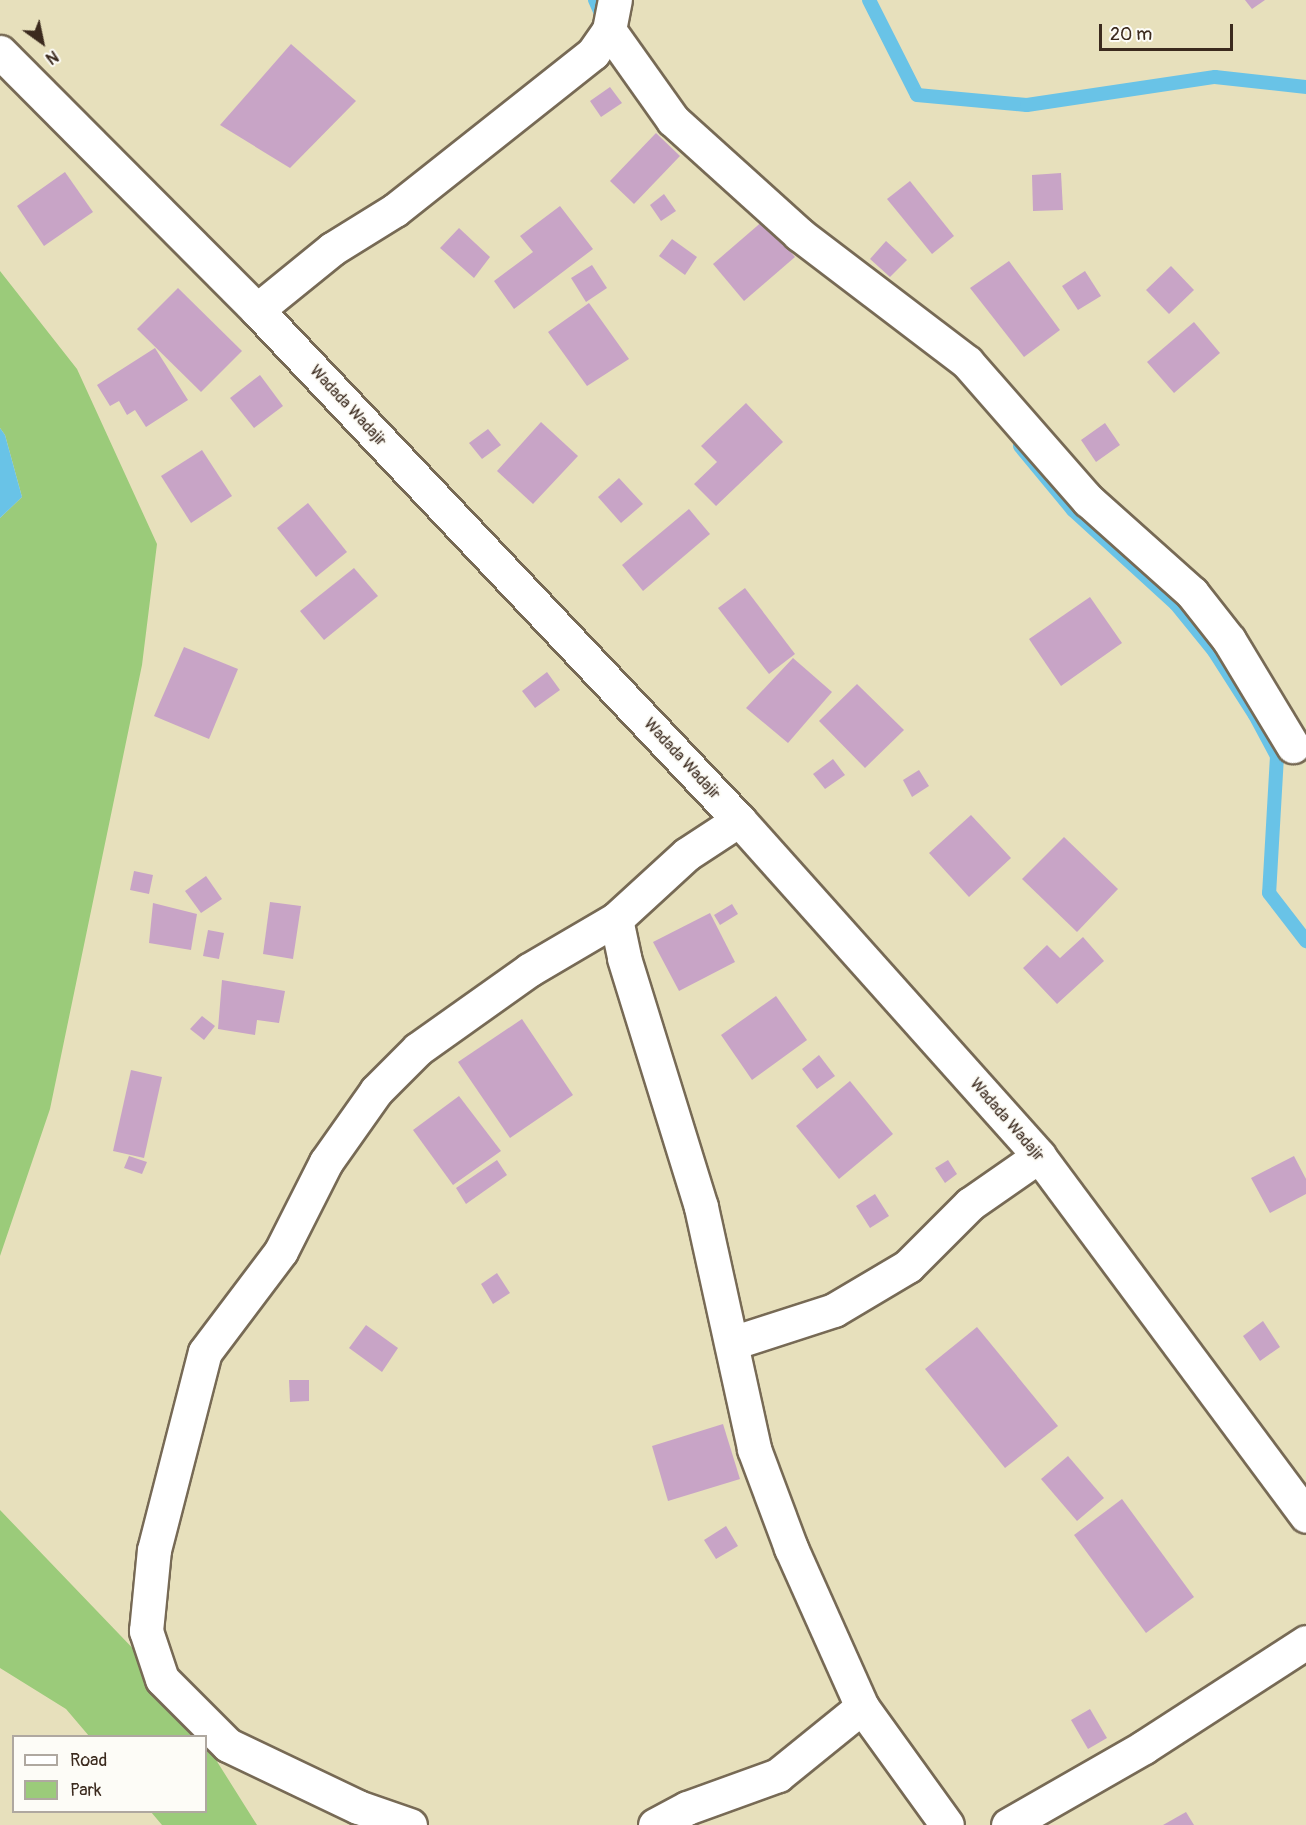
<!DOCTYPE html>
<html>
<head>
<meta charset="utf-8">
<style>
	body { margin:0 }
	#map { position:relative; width:1306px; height:1825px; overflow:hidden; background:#e7e0bc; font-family:Pangolin,sans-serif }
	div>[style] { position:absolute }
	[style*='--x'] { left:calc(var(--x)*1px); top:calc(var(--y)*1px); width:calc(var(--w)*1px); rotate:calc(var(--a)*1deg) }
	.green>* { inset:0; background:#9bcb7a }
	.water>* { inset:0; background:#69c3e7 }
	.stream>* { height:14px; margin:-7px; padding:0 7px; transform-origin:7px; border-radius:7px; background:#69c3e7 }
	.building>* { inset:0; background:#c8a4c6 }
	.roads { filter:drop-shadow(2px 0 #776a55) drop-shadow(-2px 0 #776a55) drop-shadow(0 2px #776a55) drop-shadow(0 -2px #776a55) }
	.minor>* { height:33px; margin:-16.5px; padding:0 16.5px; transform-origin:16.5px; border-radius:16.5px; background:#fff }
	span { translate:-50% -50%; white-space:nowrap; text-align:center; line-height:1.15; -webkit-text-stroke:4.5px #fdfcf7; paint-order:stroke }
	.street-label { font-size:16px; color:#3b2a1e }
	.legend { position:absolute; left:12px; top:1735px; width:195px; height:78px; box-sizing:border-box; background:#fdfcf7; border:2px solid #afa8a0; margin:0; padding:8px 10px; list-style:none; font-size:18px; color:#3b2a1e }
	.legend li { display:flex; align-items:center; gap:12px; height:30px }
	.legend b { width:30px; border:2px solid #afa8a0 }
	.north { position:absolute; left:12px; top:12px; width:60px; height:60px; -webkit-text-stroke:4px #fdfcf7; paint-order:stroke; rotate:147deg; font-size:16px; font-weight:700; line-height:24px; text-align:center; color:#3b2a1e }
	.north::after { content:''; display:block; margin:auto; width:21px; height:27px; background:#3b2a1e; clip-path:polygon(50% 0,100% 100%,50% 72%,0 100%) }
	.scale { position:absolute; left:1099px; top:24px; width:134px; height:27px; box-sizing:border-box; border:3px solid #3b2a1e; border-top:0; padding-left:8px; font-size:18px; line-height:21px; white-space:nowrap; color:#3b2a1e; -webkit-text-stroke:4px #fdfcf7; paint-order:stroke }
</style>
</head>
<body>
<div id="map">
	<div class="green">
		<div style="clip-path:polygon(0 271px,77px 369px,157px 544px,142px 665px,50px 1109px,0 1256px,0 518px,22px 497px,5px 435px,0 428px)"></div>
		<div style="clip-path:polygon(0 1510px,167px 1684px,201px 1736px,89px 1736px,66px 1709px,0 1668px)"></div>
		<div style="clip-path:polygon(206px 1744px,257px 1825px,162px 1825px,151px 1812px,206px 1812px)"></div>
	</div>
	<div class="water">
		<div style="clip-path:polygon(0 428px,5px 435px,22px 497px,0 518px)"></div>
	</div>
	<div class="stream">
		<div style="--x:595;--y:0;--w:22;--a:66"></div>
		<div style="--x:869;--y:0;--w:106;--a:63.2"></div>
		<div style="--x:917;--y:95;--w:110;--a:5.2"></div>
		<div style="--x:1027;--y:105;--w:190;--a:-8.5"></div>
		<div style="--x:1215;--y:77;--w:92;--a:6.3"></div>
		<div style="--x:1020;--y:446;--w:83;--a:50.4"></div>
		<div style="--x:1073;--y:510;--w:139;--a:42.4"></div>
		<div style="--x:1176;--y:604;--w:60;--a:51"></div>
		<div style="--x:1214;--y:651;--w:76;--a:57.4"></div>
		<div style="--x:1255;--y:715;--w:47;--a:61.8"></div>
		<div style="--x:1277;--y:756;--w:137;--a:93.3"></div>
		<div style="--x:1269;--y:893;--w:61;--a:52.4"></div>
	</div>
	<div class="building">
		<div style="clip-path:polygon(1245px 0,1265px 0,1252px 9px)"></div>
		<div style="clip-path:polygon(291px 44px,356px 101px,290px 168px,220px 125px)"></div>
		<div style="clip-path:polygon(610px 87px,622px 103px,601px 117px,590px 101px)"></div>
		<div style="clip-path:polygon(656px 133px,680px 156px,634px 204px,610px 181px)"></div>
		<div style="clip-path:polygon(65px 172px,93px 212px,44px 246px,17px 206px)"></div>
		<div style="clip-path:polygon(1061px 173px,1063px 210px,1033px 211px,1032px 175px)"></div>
		<div style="clip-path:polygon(910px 181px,954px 236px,932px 254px,887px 199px)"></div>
		<div style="clip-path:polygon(664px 194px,676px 211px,661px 221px,650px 205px)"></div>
		<div style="clip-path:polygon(560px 206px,593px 249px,514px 309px,494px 281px,533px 252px,520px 236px)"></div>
		<div style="clip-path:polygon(764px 220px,795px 257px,744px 301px,713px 264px)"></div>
		<div style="clip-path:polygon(459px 228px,490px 257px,474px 278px,440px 248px)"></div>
		<div style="clip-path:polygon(672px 239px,697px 257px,685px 275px,659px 256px)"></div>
		<div style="clip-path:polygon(886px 241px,907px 260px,890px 277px,870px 259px)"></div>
		<div style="clip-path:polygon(1009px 261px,1060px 330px,1024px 357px,970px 288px)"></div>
		<div style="clip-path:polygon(592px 265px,607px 288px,586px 302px,571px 278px)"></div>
		<div style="clip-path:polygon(1171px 266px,1194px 290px,1169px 314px,1146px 290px)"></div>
		<div style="clip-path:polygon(1085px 271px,1101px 296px,1078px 310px,1062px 286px)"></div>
		<div style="clip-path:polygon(178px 288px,242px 351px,201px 392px,137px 329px)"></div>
		<div style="clip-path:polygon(589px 303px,629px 359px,587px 386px,548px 332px)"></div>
		<div style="clip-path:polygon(1194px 322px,1220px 353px,1174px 393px,1147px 362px)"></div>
		<div style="clip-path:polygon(155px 348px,188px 400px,146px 427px,135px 410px,127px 415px,119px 401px,110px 406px,97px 385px)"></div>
		<div style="clip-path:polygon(260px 375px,283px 406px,254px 428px,230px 398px)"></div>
		<div style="clip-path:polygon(746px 403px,783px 442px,716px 506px,694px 484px,717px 462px,701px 446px)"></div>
		<div style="clip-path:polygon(541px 422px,578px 456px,533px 504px,497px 471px)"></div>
		<div style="clip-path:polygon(1105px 423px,1120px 445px,1096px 462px,1081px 440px)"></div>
		<div style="clip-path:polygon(488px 429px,501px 445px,482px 459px,469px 443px)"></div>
		<div style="clip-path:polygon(202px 450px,232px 496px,191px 523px,161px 476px)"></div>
		<div style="clip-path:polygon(619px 478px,643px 504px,621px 523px,598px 497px)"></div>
		<div style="clip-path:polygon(308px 503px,347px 552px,316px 577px,277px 528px)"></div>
		<div style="clip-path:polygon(689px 509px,710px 534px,643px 591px,622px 565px)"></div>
		<div style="clip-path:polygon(354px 568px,378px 596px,324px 640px,300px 611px)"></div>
		<div style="clip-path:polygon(745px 588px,795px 654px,769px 674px,718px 608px)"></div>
		<div style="clip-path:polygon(1090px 597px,1122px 643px,1061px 686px,1029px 639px)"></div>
		<div style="clip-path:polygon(184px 647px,238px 669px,209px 739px,154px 716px)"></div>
		<div style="clip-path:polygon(793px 658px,832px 692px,788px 743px,746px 708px)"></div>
		<div style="clip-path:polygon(547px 672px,560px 690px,535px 708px,522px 691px)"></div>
		<div style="clip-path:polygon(857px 684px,904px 730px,865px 768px,819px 721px)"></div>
		<div style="clip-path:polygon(833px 759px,845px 775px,825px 789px,813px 774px)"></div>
		<div style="clip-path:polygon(919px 770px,929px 786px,912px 797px,903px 780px)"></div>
		<div style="clip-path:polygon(971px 815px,1011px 858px,969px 897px,929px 853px)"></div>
		<div style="clip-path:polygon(1064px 837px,1118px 889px,1077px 932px,1022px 879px)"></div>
		<div style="clip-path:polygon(134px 871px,153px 875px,149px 894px,130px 890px)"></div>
		<div style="clip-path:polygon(206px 876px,222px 899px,201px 913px,185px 891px)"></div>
		<div style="clip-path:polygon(270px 902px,301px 906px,293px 959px,263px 954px)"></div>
		<div style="clip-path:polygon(153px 903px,197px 914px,191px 950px,149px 943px)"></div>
		<div style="clip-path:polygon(732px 904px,738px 914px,720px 925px,714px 915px)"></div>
		<div style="clip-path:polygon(710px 913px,735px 962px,679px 991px,653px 942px)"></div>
		<div style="clip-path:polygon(208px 930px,224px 933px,219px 959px,203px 956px)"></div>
		<div style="clip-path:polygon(1083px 937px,1104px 961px,1057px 1004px,1023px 968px,1047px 945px,1060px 958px)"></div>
		<div style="clip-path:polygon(222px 980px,285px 991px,279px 1023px,257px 1020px,255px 1035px,218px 1029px)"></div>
		<div style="clip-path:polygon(776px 996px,807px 1040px,752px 1080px,721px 1035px)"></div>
		<div style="clip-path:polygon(202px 1016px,215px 1026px,204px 1040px,190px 1029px)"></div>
		<div style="clip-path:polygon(522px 1019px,573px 1095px,510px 1138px,458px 1062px)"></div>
		<div style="clip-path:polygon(819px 1055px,835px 1076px,817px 1089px,802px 1069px)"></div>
		<div style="clip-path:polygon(131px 1070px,162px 1077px,144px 1158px,113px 1151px)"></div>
		<div style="clip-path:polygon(850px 1081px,893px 1134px,839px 1179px,796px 1126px)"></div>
		<div style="clip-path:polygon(459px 1096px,501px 1151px,453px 1185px,413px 1130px)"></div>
		<div style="clip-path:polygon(129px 1156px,147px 1162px,142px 1174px,124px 1168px)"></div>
		<div style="clip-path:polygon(1294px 1156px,1306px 1179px,1306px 1194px,1270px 1213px,1251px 1178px)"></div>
		<div style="clip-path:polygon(497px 1160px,507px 1175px,466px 1204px,456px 1188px)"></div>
		<div style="clip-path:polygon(948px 1160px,957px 1174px,945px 1183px,935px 1168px)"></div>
		<div style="clip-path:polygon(875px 1194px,889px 1216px,870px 1228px,856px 1206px)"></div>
		<div style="clip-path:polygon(497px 1273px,510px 1293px,493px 1304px,481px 1284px)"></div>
		<div style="clip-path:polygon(1263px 1321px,1280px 1347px,1260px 1361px,1243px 1336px)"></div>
		<div style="clip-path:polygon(366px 1325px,398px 1348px,382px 1372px,349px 1348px)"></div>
		<div style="clip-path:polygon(977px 1327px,1058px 1426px,1005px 1468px,925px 1369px)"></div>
		<div style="clip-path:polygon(289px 1380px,309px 1380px,309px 1401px,290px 1402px)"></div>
		<div style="clip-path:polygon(723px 1424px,740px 1479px,668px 1501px,652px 1446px)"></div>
		<div style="clip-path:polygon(1068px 1456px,1104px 1498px,1077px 1521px,1041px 1479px)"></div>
		<div style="clip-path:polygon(1122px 1499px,1194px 1597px,1146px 1633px,1074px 1535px)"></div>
		<div style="clip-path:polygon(726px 1526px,738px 1546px,716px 1559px,704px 1540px)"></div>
		<div style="clip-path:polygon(1090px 1709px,1107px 1738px,1088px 1749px,1071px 1720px)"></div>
		<div style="clip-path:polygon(1186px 1812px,1194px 1825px,1163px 1825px)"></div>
	</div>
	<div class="roads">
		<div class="minor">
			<div style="--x:609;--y:30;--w:110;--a:54.6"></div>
			<div style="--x:673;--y:120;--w:170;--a:42.1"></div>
			<div style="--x:799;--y:234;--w:211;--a:37.3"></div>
			<div style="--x:967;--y:362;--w:184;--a:48.8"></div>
			<div style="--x:1088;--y:500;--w:140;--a:41.8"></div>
			<div style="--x:1192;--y:593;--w:60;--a:51.8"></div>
			<div style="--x:1229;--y:640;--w:124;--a:58.9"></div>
			<div style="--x:0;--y:52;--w:364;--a:45.1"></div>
			<div style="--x:257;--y:310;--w:702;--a:46.62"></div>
			<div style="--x:739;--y:820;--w:450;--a:48.2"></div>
			<div style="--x:1039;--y:1156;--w:448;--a:53.4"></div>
			<div style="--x:257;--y:310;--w:97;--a:-39.1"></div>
			<div style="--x:332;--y:249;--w:74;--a:-31.8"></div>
			<div style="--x:395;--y:210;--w:253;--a:-38.4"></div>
			<div style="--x:593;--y:53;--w:28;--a:-55"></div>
			<div style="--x:609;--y:30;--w:31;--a:-79"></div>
			<div style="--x:616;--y:919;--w:40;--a:78"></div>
			<div style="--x:624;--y:958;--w:261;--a:72.8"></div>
			<div style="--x:701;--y:1207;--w:248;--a:77.6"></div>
			<div style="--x:754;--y:1449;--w:106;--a:69.5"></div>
			<div style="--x:791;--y:1548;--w:174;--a:65.9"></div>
			<div style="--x:862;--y:1707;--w:145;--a:54.2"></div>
			<div style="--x:732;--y:1343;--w:107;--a:-17.9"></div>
			<div style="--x:834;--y:1310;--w:86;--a:-30.7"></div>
			<div style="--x:908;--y:1266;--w:88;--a:-45"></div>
			<div style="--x:970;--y:1204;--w:84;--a:-34.8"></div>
			<div style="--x:410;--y:1825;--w:55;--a:-160.9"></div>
			<div style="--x:358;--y:1807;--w:144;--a:-154.5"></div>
			<div style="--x:228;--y:1745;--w:93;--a:-135"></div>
			<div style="--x:162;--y:1679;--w:51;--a:-108.4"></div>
			<div style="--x:146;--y:1631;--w:81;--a:-84.4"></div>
			<div style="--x:154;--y:1550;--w:204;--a:-75.6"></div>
			<div style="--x:205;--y:1352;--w:126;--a:-53"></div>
			<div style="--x:281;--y:1251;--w:100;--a:-63.2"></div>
			<div style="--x:326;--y:1162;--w:87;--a:-54.8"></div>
			<div style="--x:376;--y:1091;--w:59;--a:-45"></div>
			<div style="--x:418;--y:1049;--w:136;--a:-35.4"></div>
			<div style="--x:529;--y:970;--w:101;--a:-30.4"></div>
			<div style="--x:616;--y:919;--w:96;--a:-42.5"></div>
			<div style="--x:687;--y:854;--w:62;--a:-33.2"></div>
			<div style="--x:655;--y:1825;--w:36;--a:-28"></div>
			<div style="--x:687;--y:1808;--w:97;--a:-19.9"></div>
			<div style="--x:778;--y:1775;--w:108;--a:-39"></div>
			<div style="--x:1008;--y:1825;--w:157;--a:-29.8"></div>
			<div style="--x:1144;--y:1747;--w:193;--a:-32.9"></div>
		</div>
	</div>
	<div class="street-label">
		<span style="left:348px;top:406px;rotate:47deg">Wadada Wadajir</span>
		<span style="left:682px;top:759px;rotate:47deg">Wadada Wadajir</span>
		<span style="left:1007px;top:1120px;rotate:49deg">Wadada Wadajir</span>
	</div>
	<ul class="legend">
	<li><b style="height:8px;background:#fff"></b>Road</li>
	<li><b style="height:16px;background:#9bcb7a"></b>Park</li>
	</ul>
	<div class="north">N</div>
	<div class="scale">20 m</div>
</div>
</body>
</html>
